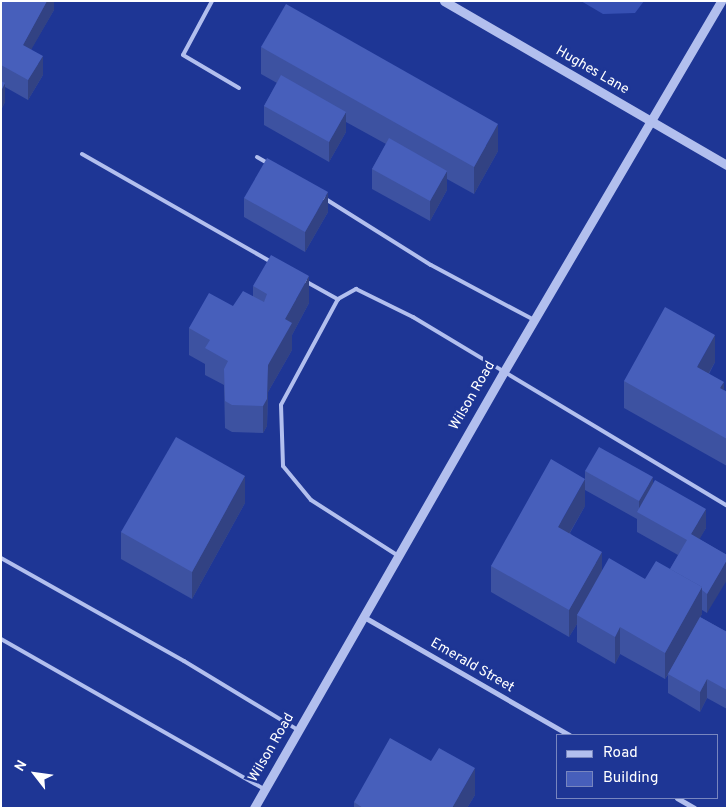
<!DOCTYPE html>
<html>
<head>
<meta charset="utf-8">
<style>
	body { margin:0 }
	#map { position:relative; width:728px; height:809px; overflow:hidden; background:#1e3695; font-family:Overpass,sans-serif }
	div>[style] { position:absolute }
	[style*='--x'] { left:calc(var(--x)*1px); top:calc(var(--y)*1px); width:calc(var(--w)*1px); rotate:calc(var(--a)*1deg) }
	.green>* { inset:0; background:#3650b3 }
	.service>* { height:4px; margin:-2px; padding:0 2px; transform-origin:2px; border-radius:2px; background:#b2bfee }
	.minor>* { height:5px; margin:-2.5px; padding:0 2.5px; transform-origin:2.5px; border-radius:2.5px; background:#b2bfee }
	.tertiary>* { height:9px; margin:-4.5px; padding:0 4.5px; transform-origin:4.5px; border-radius:4.5px; background:#b2bfee }
	.wall>* { inset:0; background:#3d52a1 }
	.shaded-wall>* { inset:0; background:#324283 }
	.building>* { inset:0; background:#475fbb }
	span { translate:-50% -50%; white-space:nowrap; text-align:center; line-height:1.15; -webkit-text-stroke:5px #1e3695; paint-order:stroke }
	.street-label { font-size:14px; color:#fff }
	.frame { position:absolute; inset:0; border:2px solid #fff; pointer-events:none }
	.legend { position:absolute; left:556px; top:734px; width:162px; height:65px; box-sizing:border-box; background:#1e3695; border:1px solid #7886bf; margin:0; padding:6px 9px; list-style:none; font-size:15px; color:#fff }
	.legend li { display:flex; align-items:center; gap:10px; height:25px }
	.legend b { width:25px; border:1px solid #7886bf }
	.north { position:absolute; left:10px; top:749px; width:50px; height:50px; -webkit-text-stroke:4px #1e3695; paint-order:stroke; rotate:300deg; font-size:14px; font-weight:700; line-height:20px; text-align:center; color:#fff }
	.north::after { content:''; display:block; margin:auto; width:18px; height:22px; background:#fff; clip-path:polygon(50% 0,100% 100%,50% 72%,0 100%) }
</style>
</head>
<body>
<div id="map">
	<div class="green">
		<div style="clip-path:polygon(581px 1px,644px 1px,635px 13px,603px 14px)"></div>
	</div>
	<div class="service">
		<div style="--x:212;--y:1;--w:61;--a:118.2"></div>
		<div style="--x:183;--y:55;--w:65;--a:30.5"></div>
		<div style="--x:82;--y:154;--w:218;--a:29.7"></div>
		<div style="--x:257;--y:157;--w:14;--a:30"></div>
		<div style="--x:324;--y:198;--w:126;--a:32.1"></div>
		<div style="--x:431;--y:265;--w:117;--a:28.1"></div>
		<div style="--x:305;--y:281;--w:38;--a:29"></div>
		<div style="--x:338;--y:299;--w:21;--a:-29"></div>
		<div style="--x:356;--y:289;--w:64;--a:26.2"></div>
		<div style="--x:413;--y:317;--w:366;--a:31"></div>
		<div style="--x:338;--y:299;--w:120;--a:118.3"></div>
		<div style="--x:281;--y:405;--w:61;--a:88.1"></div>
		<div style="--x:283;--y:466;--w:44;--a:50.5"></div>
		<div style="--x:311;--y:500;--w:102;--a:32.6"></div>
		<div style="--x:1;--y:558;--w:210;--a:29.4"></div>
		<div style="--x:184;--y:661;--w:133;--a:31.2"></div>
		<div style="--x:1;--y:639;--w:303;--a:29.7"></div>
	</div>
	<div class="minor">
		<div style="--x:364;--y:617;--w:237;--a:29.9"></div>
		<div style="--x:677;--y:798;--w:20;--a:30"></div>
	</div>
	<div class="tertiary">
		<div style="--x:444;--y:1;--w:327;--a:30.1"></div>
		<div style="--x:254;--y:808;--w:501;--a:-60.21"></div>
		<div style="--x:503;--y:373;--w:431;--a:-59.6"></div>
	</div>
	<div class="wall">
		<div style="clip-path:polygon(1px 1px,54px 1px,54px 10px,31px 49px,43px 75px,28px 100px,5px 87px,5px 102px,1px 110px)"></div>
		<div style="clip-path:polygon(261px 47px,498px 151px,474px 194px,447px 179px,447px 190px,430px 221px,372px 189px,372px 169px,386px 144px,346px 122px,346px 132px,329px 162px,264px 125px,264px 106px,277px 83px,261px 74px)"></div>
		<div style="clip-path:polygon(244px 198px,328px 212px,305px 252px,244px 217px)"></div>
		<div style="clip-path:polygon(253px 286px,309px 303px,292px 335px,292px 350px,268px 392px,267px 426px,263px 433px,232px 432px,225px 428px,224px 385px,205px 375px,205px 364px,189px 355px,189px 328px,253px 296px)"></div>
		<div style="clip-path:polygon(715px 362px,709px 374px,724px 390px,727px 392px,727px 466px,624px 408px,624px 381px)"></div>
		<div style="clip-path:polygon(585px 471px,653px 485px,706px 528px,699px 539px,727px 555px,707px 613px,702px 610px,702px 614px,700px 617px,727px 632px,727px 709px,707px 698px,700px 712px,668px 693px,668px 675px,665px 679px,620px 654px,615px 664px,577px 642px,577px 624px,569px 637px,491px 592px,491px 566px,585px 506px,570px 533px,602px 570px,645px 579px,670px 569px,678px 555px,637px 532px,637px 519px,585px 490px)"></div>
		<div style="clip-path:polygon(245px 503px,192px 599px,121px 559px,121px 532px)"></div>
		<div style="clip-path:polygon(475px 795px,467px 808px,354px 808px,354px 802px)"></div>
	</div>
	<div class="shaded-wall">
		<div style="clip-path:polygon(47px 1px,54px 1px,54px 10px,23px 64px,23px 45px)"></div>
		<div style="clip-path:polygon(43px 56px,43px 75px,28px 100px,28px 80px)"></div>
		<div style="clip-path:polygon(5px 83px,5px 102px,1px 110px,1px 91px)"></div>
		<div style="clip-path:polygon(346px 112px,346px 132px,329px 162px,329px 142px)"></div>
		<div style="clip-path:polygon(498px 124px,498px 151px,474px 194px,474px 167px)"></div>
		<div style="clip-path:polygon(447px 171px,447px 190px,430px 221px,430px 201px)"></div>
		<div style="clip-path:polygon(328px 192px,328px 212px,305px 252px,305px 232px)"></div>
		<div style="clip-path:polygon(309px 276px,309px 303px,292px 335px,292px 350px,268px 392px,267px 426px,263px 433px,263px 406px,268px 365px,285px 319px)"></div>
		<div style="clip-path:polygon(715px 335px,715px 362px,697px 394px,697px 367px)"></div>
		<div style="clip-path:polygon(724px 382px,724px 409px,720px 388px)"></div>
		<div style="clip-path:polygon(245px 476px,245px 503px,192px 599px,192px 572px)"></div>
		<div style="clip-path:polygon(653px 477px,653px 497px,639px 513px,639px 501px)"></div>
		<div style="clip-path:polygon(585px 479px,585px 506px,558px 553px,558px 527px)"></div>
		<div style="clip-path:polygon(706px 509px,706px 528px,691px 554px,691px 534px)"></div>
		<div style="clip-path:polygon(602px 552px,602px 579px,577px 615px,577px 624px,569px 637px,569px 610px)"></div>
		<div style="clip-path:polygon(727px 560px,727px 580px,707px 613px,707px 594px)"></div>
		<div style="clip-path:polygon(702px 587px,702px 614px,668px 674px,665px 679px,665px 653px)"></div>
		<div style="clip-path:polygon(620px 627px,620px 654px,615px 664px,615px 637px)"></div>
		<div style="clip-path:polygon(707px 679px,707px 698px,700px 712px,700px 692px)"></div>
		<div style="clip-path:polygon(475px 768px,475px 795px,467px 808px,452px 808px)"></div>
	</div>
	<div class="building">
		<div style="clip-path:polygon(1px 1px,47px 1px,23px 45px,43px 56px,28px 80px,1px 65px)"></div>
		<div style="clip-path:polygon(286px 4px,498px 124px,474px 167px,261px 47px)"></div>
		<div style="clip-path:polygon(281px 75px,346px 112px,329px 142px,264px 106px)"></div>
		<div style="clip-path:polygon(1px 81px,5px 83px,1px 91px)"></div>
		<div style="clip-path:polygon(389px 138px,447px 171px,430px 201px,372px 169px)"></div>
		<div style="clip-path:polygon(267px 158px,328px 192px,305px 232px,244px 198px)"></div>
		<div style="clip-path:polygon(271px 255px,309px 276px,285px 319px,292px 323px,268px 365px,267px 399px,263px 406px,232px 405px,225px 401px,224px 369px,228px 361px,205px 348px,210px 340px,189px 328px,209px 293px,233px 306px,243px 291px,264px 302px,267px 294px,253px 286px)"></div>
		<div style="clip-path:polygon(665px 307px,715px 335px,697px 367px,724px 382px,720px 388px,727px 392px,727px 439px,624px 381px)"></div>
		<div style="clip-path:polygon(176px 437px,245px 476px,192px 572px,121px 532px)"></div>
		<div style="clip-path:polygon(599px 447px,653px 477px,639px 501px,585px 471px)"></div>
		<div style="clip-path:polygon(551px 459px,585px 479px,558px 527px,602px 552px,569px 610px,491px 566px)"></div>
		<div style="clip-path:polygon(655px 480px,706px 509px,691px 534px,727px 555px,727px 560px,707px 594px,702px 590px,702px 587px,670px 569px,687px 540px,637px 512px)"></div>
		<div style="clip-path:polygon(609px 558px,645px 579px,656px 561px,702px 587px,665px 653px,620px 627px,615px 637px,577px 615px)"></div>
		<div style="clip-path:polygon(700px 617px,727px 632px,727px 690px,707px 679px,700px 692px,668px 674px)"></div>
		<div style="clip-path:polygon(390px 738px,431px 761px,439px 748px,475px 768px,452px 808px,363px 808px,354px 802px)"></div>
	</div>
	<div class="street-label">
		<span style="left:592px;top:71px;rotate:30deg">Hughes Lane</span>
		<span style="left:473px;top:396px;rotate:-60deg">Wilson Road</span>
		<span style="left:472px;top:666px;rotate:30deg">Emerald Street</span>
		<span style="left:272px;top:748px;rotate:-60deg">Wilson Road</span>
	</div>
	<div class="frame"></div>
	<ul class="legend">
	<li><b style="height:6px;background:#b2bfee"></b>Road</li>
	<li><b style="height:14px;background:#475fbb"></b>Building</li>
	</ul>
	<div class="north">N</div>
</div>
</body>
</html>
